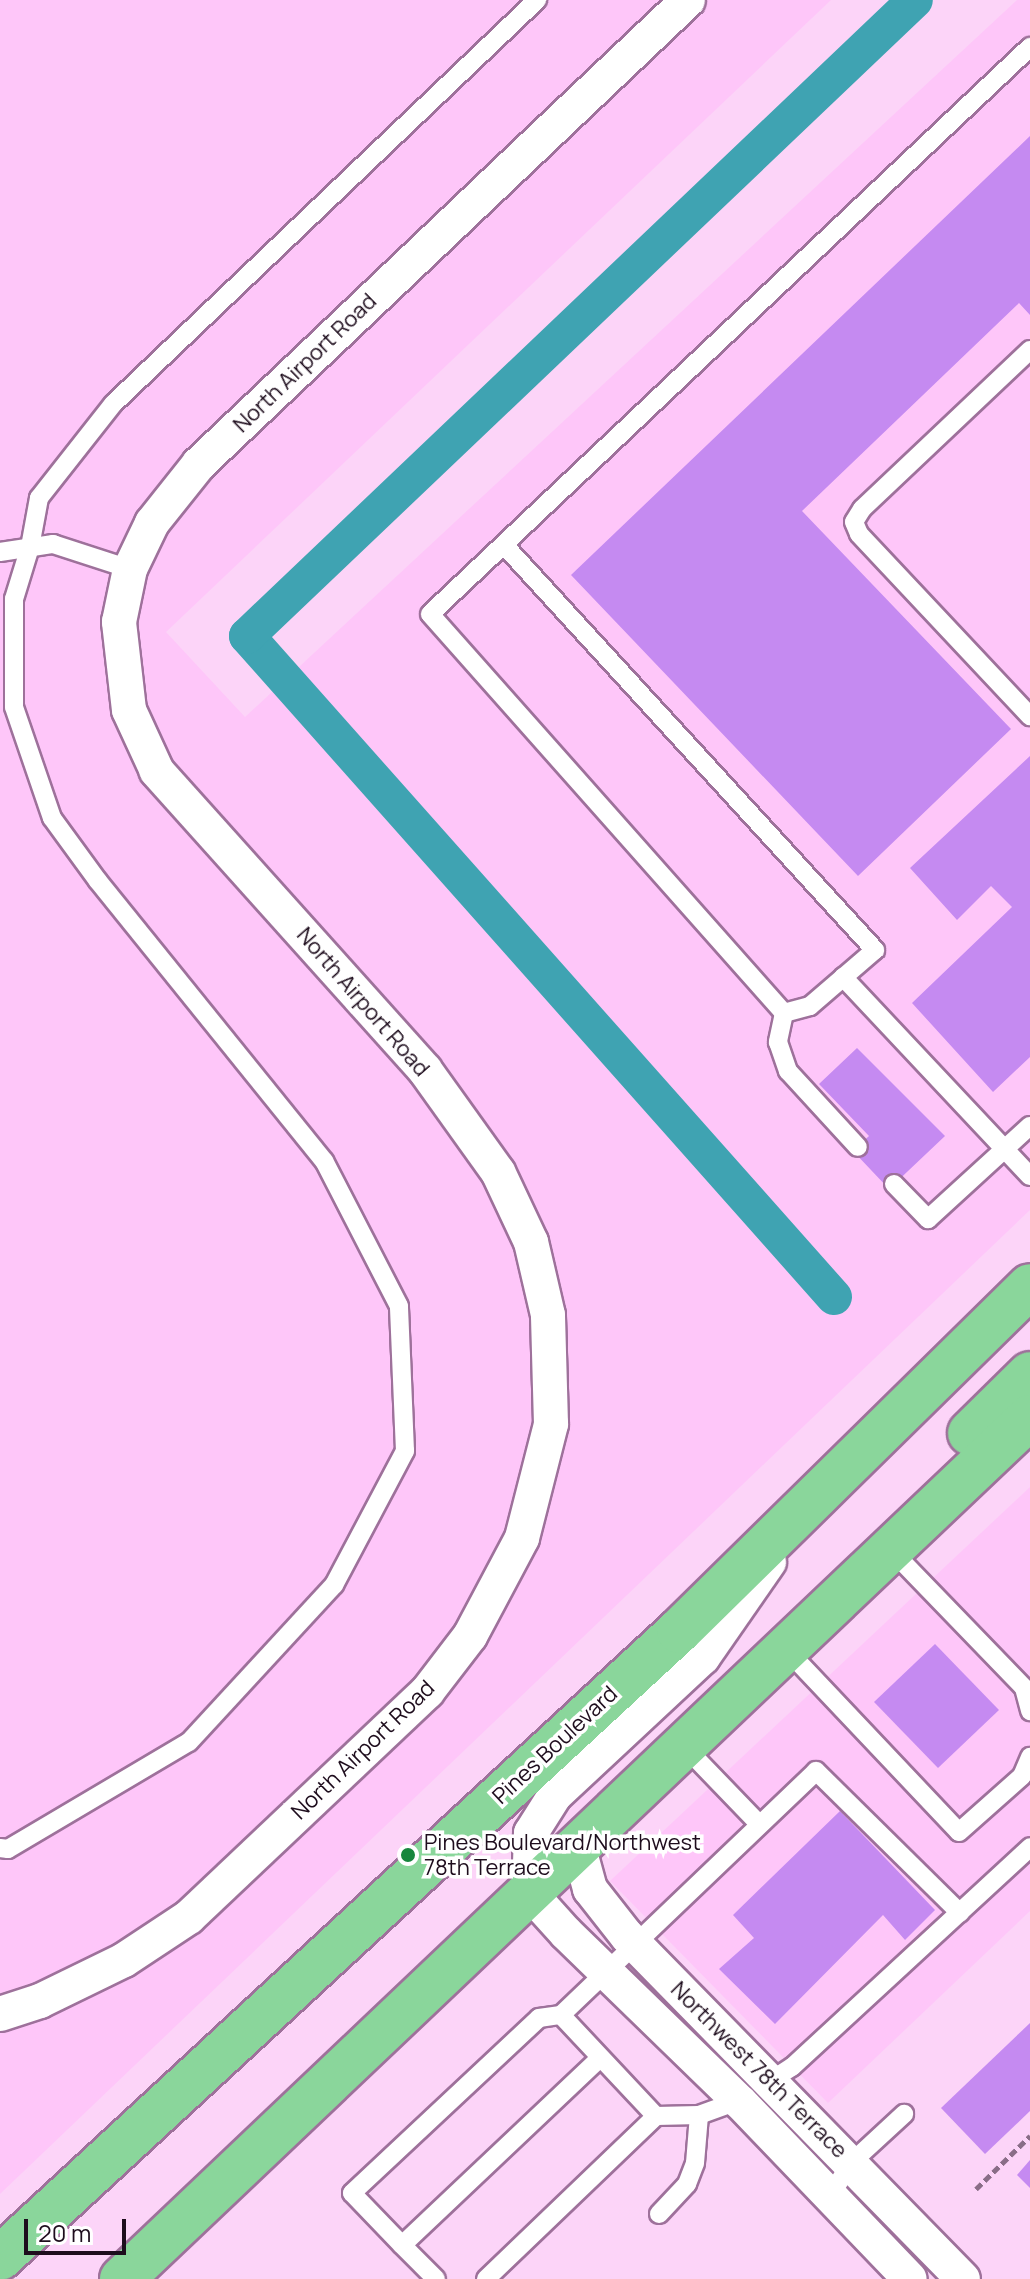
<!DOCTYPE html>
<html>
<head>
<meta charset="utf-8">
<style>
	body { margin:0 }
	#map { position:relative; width:1030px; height:2279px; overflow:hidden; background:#fcd4f8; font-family:Manrope,sans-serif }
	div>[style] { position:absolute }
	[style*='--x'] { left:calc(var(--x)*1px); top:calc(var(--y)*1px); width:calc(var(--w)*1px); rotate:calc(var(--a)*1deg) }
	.built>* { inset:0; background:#fec6f9 }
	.canal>* { height:36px; margin:-18px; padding:0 18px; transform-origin:18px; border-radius:18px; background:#3fa3b2 }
	.building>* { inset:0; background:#c58af1 }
	.path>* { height:5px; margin-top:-2.5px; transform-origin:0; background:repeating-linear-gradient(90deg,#896d87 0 8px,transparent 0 12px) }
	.roads { filter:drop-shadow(2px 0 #9e719b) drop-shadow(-2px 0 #9e719b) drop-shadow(0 2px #9e719b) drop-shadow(0 -2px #9e719b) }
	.service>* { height:18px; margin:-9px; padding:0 9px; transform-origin:9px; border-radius:9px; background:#fff }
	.minor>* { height:34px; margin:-17px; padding:0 17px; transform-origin:17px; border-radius:17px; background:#fff }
	.trunk>* { height:44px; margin:-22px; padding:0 22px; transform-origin:22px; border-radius:22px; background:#8ad69b }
	.dots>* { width:22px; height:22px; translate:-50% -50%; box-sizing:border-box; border:4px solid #fff; border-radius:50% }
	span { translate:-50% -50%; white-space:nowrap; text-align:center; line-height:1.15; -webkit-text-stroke:7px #fff; paint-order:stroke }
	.street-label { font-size:22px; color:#1e0d1d }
	.poi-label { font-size:22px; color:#1e0d1d }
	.left { translate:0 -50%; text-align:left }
	.scale { position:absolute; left:24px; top:2219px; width:102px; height:36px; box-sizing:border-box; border:4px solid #1e0d1d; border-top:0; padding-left:10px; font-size:24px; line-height:28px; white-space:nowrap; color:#1e0d1d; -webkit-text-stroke:6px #fff; paint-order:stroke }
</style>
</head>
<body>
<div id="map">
	<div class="built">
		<div style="clip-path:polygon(0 0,831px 0,166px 632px,245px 717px,1017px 0,1030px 0,1030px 1210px,0 2194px)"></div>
		<div style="clip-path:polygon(1030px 1487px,1030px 1911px,828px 2103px,610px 1881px)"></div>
	</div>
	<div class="canal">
		<div style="--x:834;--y:1297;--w:884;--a:-131.61"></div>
		<div style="--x:247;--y:636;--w:922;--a:-43.59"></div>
	</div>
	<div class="building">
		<div style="clip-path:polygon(1030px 136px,1030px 315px,1019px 303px,802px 511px,1011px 729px,858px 876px,571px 575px)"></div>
		<div style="clip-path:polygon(1030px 756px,1030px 1057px,993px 1092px,912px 1003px,1012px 907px,991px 886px,957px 920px,910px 868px)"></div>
		<div style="clip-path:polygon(857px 1048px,945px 1136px,889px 1189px,853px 1151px,869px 1136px,819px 1084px)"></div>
		<div style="clip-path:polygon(935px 1644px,999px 1710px,938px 1768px,874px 1702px)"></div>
		<div style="clip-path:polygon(840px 1811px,935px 1910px,905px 1940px,883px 1915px,775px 2024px,719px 1969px,754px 1938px,733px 1915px)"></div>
		<div style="clip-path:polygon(1030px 2023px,1030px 2111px,985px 2154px,941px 2108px)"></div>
		<div style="clip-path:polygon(1030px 2160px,1030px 2188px,1017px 2175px)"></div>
	</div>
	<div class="path">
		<div style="--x:976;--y:2189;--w:76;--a:-44.5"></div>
	</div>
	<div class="roads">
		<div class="service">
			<div style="--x:1030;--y:350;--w:231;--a:136.6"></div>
			<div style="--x:862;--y:509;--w:15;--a:122"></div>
			<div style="--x:854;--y:522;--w:13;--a:67"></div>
			<div style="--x:859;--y:534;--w:250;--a:46.8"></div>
			<div style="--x:505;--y:546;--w:548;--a:47.52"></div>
			<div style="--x:875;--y:950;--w:86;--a:139.3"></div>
			<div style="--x:810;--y:1006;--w:27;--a:165"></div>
			<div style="--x:784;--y:1013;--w:533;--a:-131.58"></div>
			<div style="--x:430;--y:614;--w:826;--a:-43.38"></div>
			<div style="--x:0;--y:552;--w:54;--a:-8.6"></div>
			<div style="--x:53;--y:544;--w:81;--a:18"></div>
			<div style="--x:843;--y:977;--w:273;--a:46.8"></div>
			<div style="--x:784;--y:1013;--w:30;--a:102"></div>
			<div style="--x:778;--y:1042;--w:31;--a:71"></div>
			<div style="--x:788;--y:1071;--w:103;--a:47.4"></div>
			<div style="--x:894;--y:1184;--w:49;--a:45.8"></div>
			<div style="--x:928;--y:1219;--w:138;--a:-42.4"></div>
			<div style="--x:890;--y:1549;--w:193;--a:46"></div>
			<div style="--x:1024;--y:1688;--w:24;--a:75"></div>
			<div style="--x:785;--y:1648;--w:253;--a:46.6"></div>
			<div style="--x:959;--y:1832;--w:84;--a:-41.6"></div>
			<div style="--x:1022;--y:1776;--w:21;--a:-67"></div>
			<div style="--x:683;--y:1745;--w:108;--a:46.1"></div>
			<div style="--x:0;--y:1848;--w:8;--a:7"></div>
			<div style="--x:8;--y:1849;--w:210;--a:-30.6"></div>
			<div style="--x:189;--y:1742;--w:214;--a:-47.3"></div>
			<div style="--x:334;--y:1585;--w:152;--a:-62.1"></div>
			<div style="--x:405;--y:1451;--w:145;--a:-92.4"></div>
			<div style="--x:399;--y:1306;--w:163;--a:-117.3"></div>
			<div style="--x:324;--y:1161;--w:360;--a:-128.9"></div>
			<div style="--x:98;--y:881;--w:78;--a:-126.1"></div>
			<div style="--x:52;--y:818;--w:117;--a:-108.9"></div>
			<div style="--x:14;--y:707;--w:108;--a:-90"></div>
			<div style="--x:14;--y:599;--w:54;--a:-72.9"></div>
			<div style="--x:30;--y:547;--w:50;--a:-79.6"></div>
			<div style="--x:39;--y:498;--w:120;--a:-51.8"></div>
			<div style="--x:113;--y:404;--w:586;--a:-43.62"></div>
			<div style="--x:561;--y:2015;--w:353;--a:-43.7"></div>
			<div style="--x:816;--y:1771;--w:202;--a:44.6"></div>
			<div style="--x:600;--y:2058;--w:272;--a:136.6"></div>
			<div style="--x:402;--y:2245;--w:72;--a:-133.9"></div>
			<div style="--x:352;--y:2193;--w:256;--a:-43.1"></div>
			<div style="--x:539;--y:2018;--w:22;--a:-8"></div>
			<div style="--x:561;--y:2015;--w:139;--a:46.8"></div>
			<div style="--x:656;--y:2116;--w:43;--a:-1.3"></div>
			<div style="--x:699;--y:2115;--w:47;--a:-20"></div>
			<div style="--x:764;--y:2085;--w:33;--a:-33"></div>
			<div style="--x:792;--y:2067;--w:324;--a:-42.7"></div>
			<div style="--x:829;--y:2197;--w:42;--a:-56.7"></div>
			<div style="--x:852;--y:2162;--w:71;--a:-42.7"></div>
			<div style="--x:659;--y:2214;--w:41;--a:-47"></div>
			<div style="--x:687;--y:2184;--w:22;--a:-69"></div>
			<div style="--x:695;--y:2163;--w:48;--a:-85.2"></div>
			<div style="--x:402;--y:2245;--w:48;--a:45"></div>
			<div style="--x:486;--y:2279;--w:236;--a:-43.8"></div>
		</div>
		<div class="minor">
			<div style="--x:769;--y:1562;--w:116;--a:124.8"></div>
			<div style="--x:703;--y:1657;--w:202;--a:137"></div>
			<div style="--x:555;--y:1795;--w:45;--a:122.3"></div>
			<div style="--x:531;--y:1833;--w:59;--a:91.9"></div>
			<div style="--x:529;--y:1892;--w:55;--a:47.9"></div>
			<div style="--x:566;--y:1933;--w:243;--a:44.2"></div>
			<div style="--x:740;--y:2102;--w:245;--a:46.2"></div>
			<div style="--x:578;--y:1845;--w:46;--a:74.7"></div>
			<div style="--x:590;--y:1889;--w:60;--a:51.8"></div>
			<div style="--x:627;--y:1936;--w:480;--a:45.6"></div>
			<div style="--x:0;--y:2014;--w:42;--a:-18"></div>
			<div style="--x:40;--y:2001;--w:93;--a:-26"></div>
			<div style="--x:124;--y:1960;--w:78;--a:-33.5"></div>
			<div style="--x:189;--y:1917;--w:328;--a:-43.4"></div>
			<div style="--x:427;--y:1692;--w:71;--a:-52.5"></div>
			<div style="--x:470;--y:1636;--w:111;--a:-62"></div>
			<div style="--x:522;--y:1538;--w:118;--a:-75.7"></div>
			<div style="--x:551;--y:1424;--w:109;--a:-91.6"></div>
			<div style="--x:548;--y:1315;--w:75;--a:-103.1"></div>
			<div style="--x:531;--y:1242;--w:77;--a:-115.2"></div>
			<div style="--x:498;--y:1172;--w:125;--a:-125.6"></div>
			<div style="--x:425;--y:1070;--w:402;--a:-131.9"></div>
			<div style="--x:157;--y:771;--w:67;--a:-114.7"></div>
			<div style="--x:129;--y:710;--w:89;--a:-96.5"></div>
			<div style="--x:119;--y:622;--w:54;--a:-78.3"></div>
			<div style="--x:130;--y:569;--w:51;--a:-64.4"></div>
			<div style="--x:152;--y:523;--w:75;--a:-51.5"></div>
			<div style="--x:199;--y:464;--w:674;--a:-43.5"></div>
		</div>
		<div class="trunk">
			<div style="--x:970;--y:1433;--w:84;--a:-44.5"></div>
			<div style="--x:0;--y:2258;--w:924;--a:-42.72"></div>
			<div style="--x:679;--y:1631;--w:492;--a:-44.5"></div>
			<div style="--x:122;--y:2279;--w:1252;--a:-43.51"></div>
		</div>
	</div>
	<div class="dots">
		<div style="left:408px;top:1855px;background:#17863d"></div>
	</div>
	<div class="street-label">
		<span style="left:305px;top:363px;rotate:-44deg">North Airport Road</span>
		<span style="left:363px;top:1002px;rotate:49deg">North Airport Road</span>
		<span style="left:555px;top:1745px;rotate:-43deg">Pines Boulevard</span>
		<span style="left:363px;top:1750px;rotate:-44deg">North Airport Road</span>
		<span style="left:759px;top:2070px;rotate:45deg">Northwest 78th Terrace</span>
	</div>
	<div class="poi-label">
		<span class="left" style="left:424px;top:1855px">Pines Boulevard/Northwest<br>78th Terrace</span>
	</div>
	<div class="scale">20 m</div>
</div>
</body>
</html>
